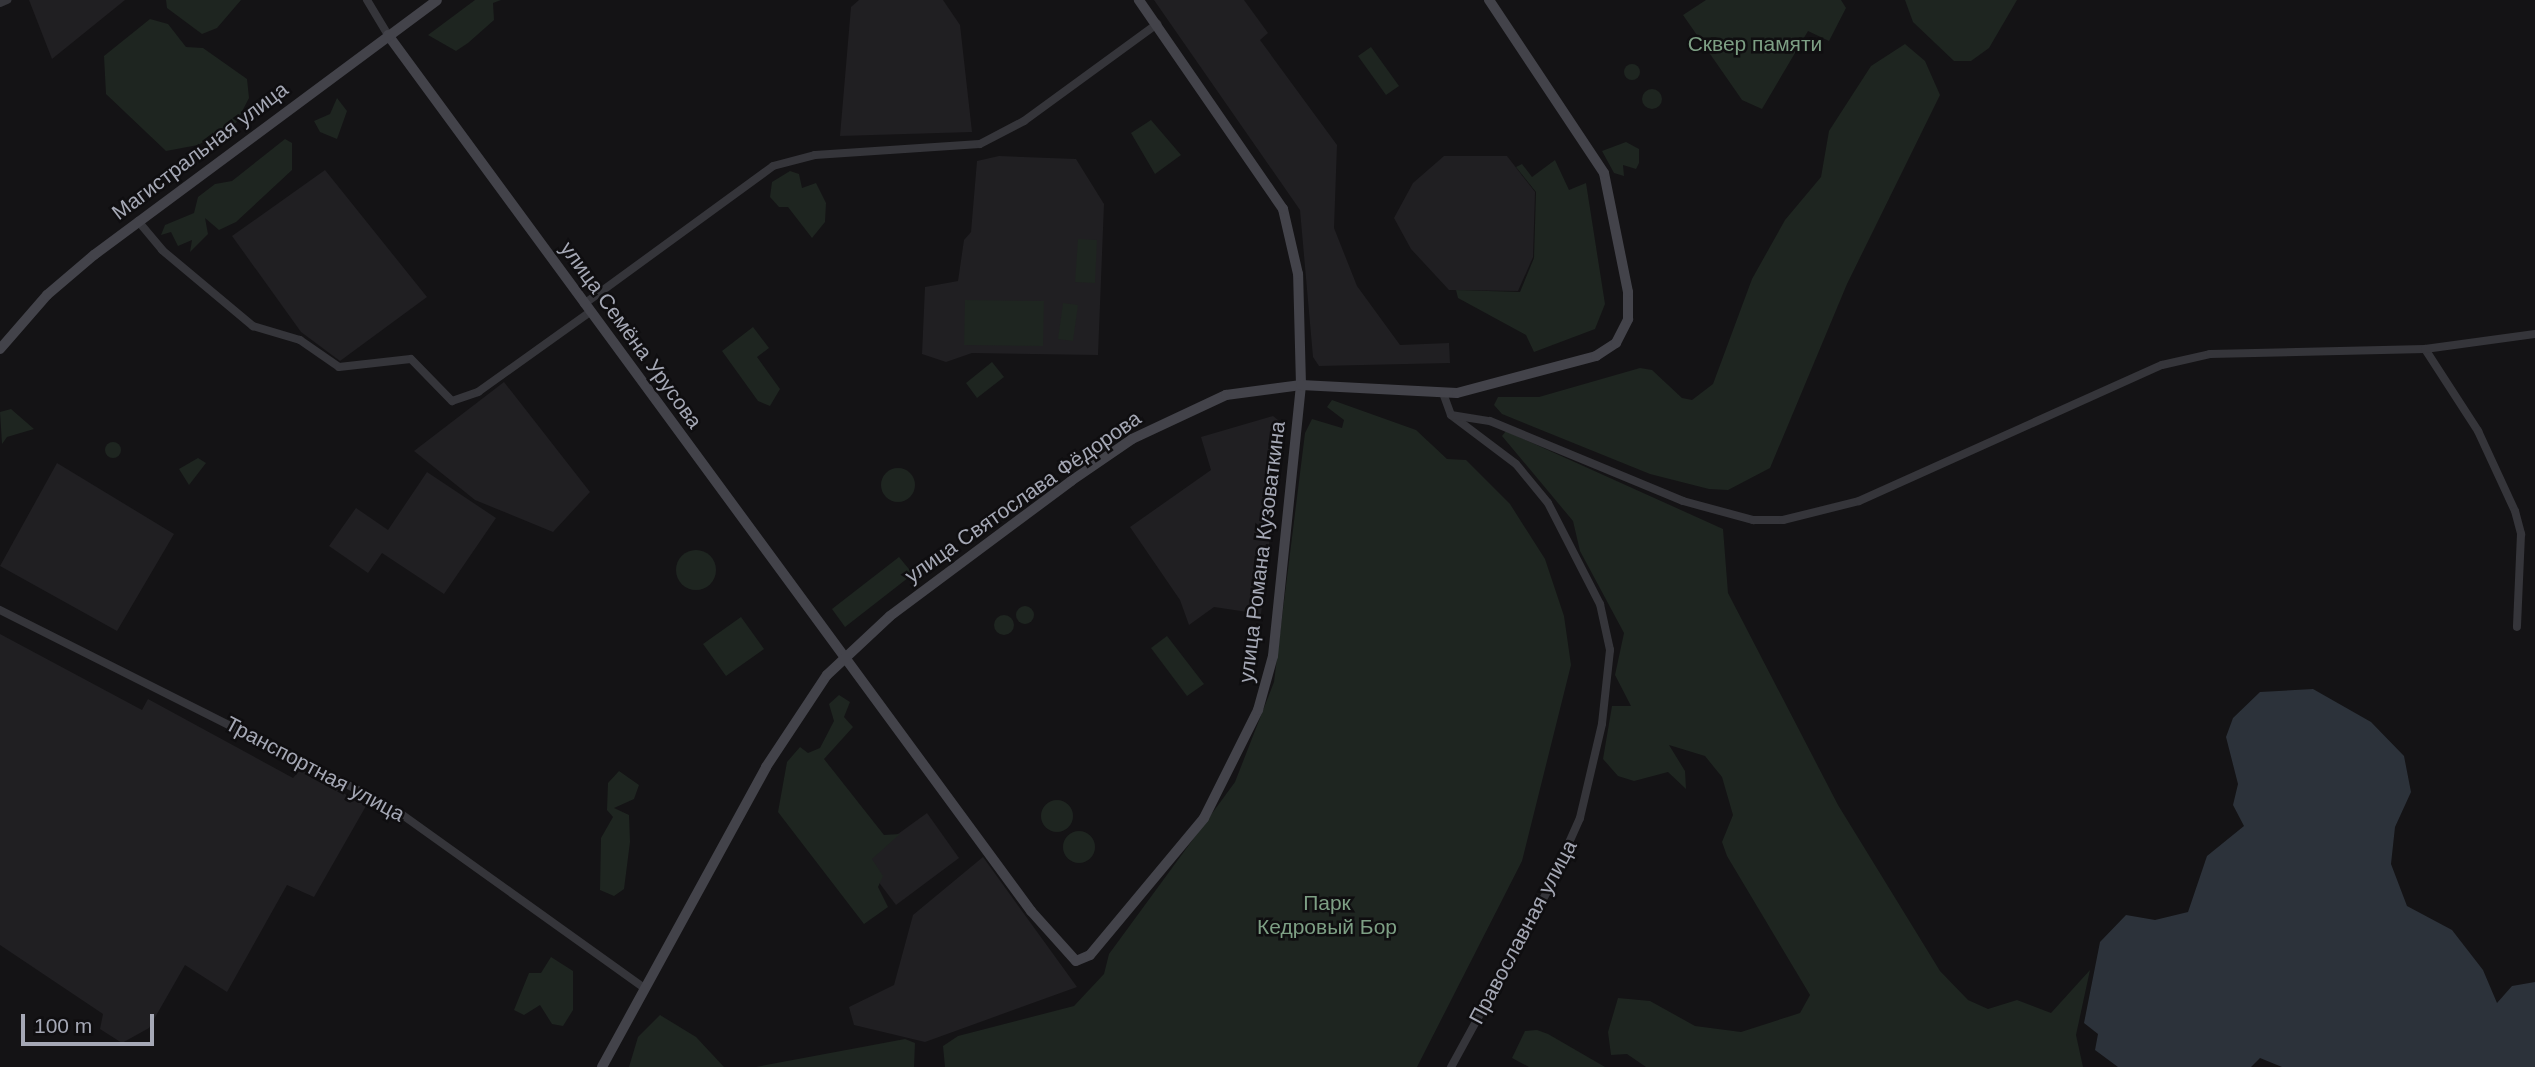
<!DOCTYPE html>
<html>
<head>
<meta charset="utf-8">
<style>
	body { margin:0 }
	#map { position:relative; width:2535px; height:1067px; overflow:hidden; background:#141315; font-family:Helvetica,sans-serif }
	div>[style] { position:absolute }
	[style*='--x'] { left:calc(var(--x)*1px); top:calc(var(--y)*1px); width:calc(var(--w)*1px); rotate:calc(var(--a)*1deg) }
	.built>* { inset:0; background:#201f22 }
	.green>* { inset:0; background:#1e2520 }
	.round { border-radius:50% }
	.water>* { inset:0; background:#2c323a }
	.street>* { height:8px; margin:-4px; padding:0 4px; transform-origin:4px; border-radius:4px; background:#35353a }
	.secondary>* { height:10px; margin:-5px; padding:0 5px; transform-origin:5px; border-radius:5px; background:#43434a }
	span { translate:-50% -50%; white-space:nowrap; text-align:center; line-height:1.15; -webkit-text-stroke:5px #0f0e10; paint-order:stroke }
	.park-label { font-size:21px; color:#7d9f84 }
	.street-label { font-size:21px; color:#a5a8b5 }
	.scale { position:absolute; left:21px; top:1014px; width:133px; height:32px; box-sizing:border-box; border:4px solid #a5a8b5; border-top:0; padding-left:9px; font-size:21px; line-height:24px; white-space:nowrap; color:#a5a8b5; -webkit-text-stroke:5px #0f0e10; paint-order:stroke }
</style>
</head>
<body>
<div id="map">
	<div class="built">
		<div style="clip-path:polygon(29px 0,125px 0,52px 59px)"></div>
		<div style="clip-path:polygon(859px 0,943px 0,960px 25px,972px 132px,840px 136px,851px 7px)"></div>
		<div style="clip-path:polygon(1154px 0,1244px 0,1268px 33px,1260px 40px,1337px 145px,1334px 228px,1357px 286px,1400px 345px,1449px 343px,1450px 363px,1319px 366px,1313px 357px,1300px 210px)"></div>
		<div style="clip-path:polygon(999px 156px,1076px 159px,1104px 204px,1098px 355px,972px 353px,946px 362px,922px 354px,925px 287px,958px 281px,964px 240px,971px 232px,977px 161px)"></div>
		<div style="clip-path:polygon(1444px 156px,1507px 156px,1535px 192px,1533px 257px,1518px 291px,1449px 290px,1411px 249px,1394px 218px,1413px 183px)"></div>
		<div style="clip-path:polygon(325px 170px,427px 297px,340px 361px,301px 332px,232px 236px)"></div>
		<div style="clip-path:polygon(504px 382px,590px 492px,553px 532px,475px 500px,414px 451px)"></div>
		<div style="clip-path:polygon(1273px 416px,1283px 424px,1261px 614px,1214px 607px,1189px 625px,1180px 600px,1130px 527px,1211px 470px,1201px 437px)"></div>
		<div style="clip-path:polygon(57px 463px,174px 534px,117px 631px,0 566px)"></div>
		<div style="clip-path:polygon(427px 472px,496px 518px,444px 594px,382px 553px,368px 573px,329px 546px,356px 508px,388px 530px)"></div>
		<div style="clip-path:polygon(0 634px,142px 710px,148px 699px,293px 778px,301px 769px,366px 806px,314px 897px,287px 885px,227px 992px,185px 965px,149px 1028px,122px 1043px,100px 1029px,103px 1014px,0 945px)"></div>
		<div style="clip-path:polygon(927px 813px,959px 858px,896px 905px,862px 860px)"></div>
		<div style="clip-path:polygon(983px 857px,1077px 987px,925px 1042px,854px 1025px,849px 1007px,894px 985px,913px 915px)"></div>
	</div>
	<div class="green">
		<div style="clip-path:polygon(166px 0,241px 0,217px 28px,202px 34px,167px 8px)"></div>
		<div style="clip-path:polygon(475px 0,501px 0,493px 3px,494px 20px,468px 43px,456px 51px,428px 35px)"></div>
		<div style="clip-path:polygon(1706px 0,1841px 0,1846px 8px,1829px 41px,1808px 31px,1762px 109px,1742px 100px,1683px 15px)"></div>
		<div style="clip-path:polygon(1905px 0,2017px 0,1989px 48px,1971px 61px,1954px 61px,1913px 22px)"></div>
		<div style="clip-path:polygon(150px 19px,168px 24px,186px 47px,203px 48px,247px 79px,249px 98px,236px 123px,198px 145px,166px 151px,106px 94px,104px 56px)"></div>
		<div style="clip-path:polygon(1905px 44px,1925px 61px,1940px 95px,1847px 284px,1770px 468px,1728px 490px,1709px 489px,1650px 474px,1502px 414px,1494px 405px,1498px 397px,1539px 397px,1640px 368px,1652px 370px,1682px 398px,1692px 400px,1713px 384px,1752px 279px,1785px 220px,1821px 177px,1829px 131px,1871px 66px)"></div>
		<div style="clip-path:polygon(1371px 47px,1399px 86px,1386px 95px,1358px 56px)"></div>
		<div class="round" style="left:1624px;top:64px;width:16px;height:16px"></div>
		<div class="round" style="left:1642px;top:89px;width:20px;height:20px"></div>
		<div style="clip-path:polygon(337px 98px,347px 111px,337px 139px,320px 132px,314px 121px,330px 114px)"></div>
		<div style="clip-path:polygon(1151px 120px,1181px 155px,1155px 174px,1131px 133px)"></div>
		<div style="clip-path:polygon(285px 139px,292px 143px,292px 170px,236px 222px,219px 230px,205px 218px,208px 234px,190px 252px,192px 240px,178px 246px,171px 232px,161px 235px,165px 225px,194px 213px,198px 197px,215px 184px,232px 181px)"></div>
		<div style="clip-path:polygon(1626px 142px,1639px 149px,1639px 163px,1636px 169px,1623px 165px,1624px 176px,1614px 173px,1602px 151px)"></div>
		<div style="clip-path:polygon(1555px 160px,1569px 190px,1586px 183px,1605px 304px,1595px 329px,1534px 352px,1526px 335px,1458px 298px,1456px 290px,1520px 292px,1534px 258px,1536px 192px,1516px 167px,1522px 164px,1532px 177px)"></div>
		<div style="clip-path:polygon(790px 171px,799px 174px,802px 188px,816px 183px,826px 203px,825px 222px,812px 238px,788px 207px,779px 207px,770px 197px,772px 182px)"></div>
		<div style="clip-path:polygon(1078px 239px,1097px 240px,1095px 283px,1075px 282px)"></div>
		<div style="clip-path:polygon(965px 300px,1044px 301px,1043px 346px,964px 345px)"></div>
		<div style="clip-path:polygon(1063px 303px,1078px 305px,1073px 341px,1058px 339px)"></div>
		<div style="clip-path:polygon(753px 327px,769px 348px,757px 357px,780px 389px,770px 406px,758px 401px,722px 351px)"></div>
		<div style="clip-path:polygon(992px 362px,1004px 377px,977px 398px,966px 383px)"></div>
		<div style="clip-path:polygon(1332px 400px,1416px 430px,1447px 459px,1466px 460px,1510px 504px,1545px 559px,1564px 616px,1571px 665px,1522px 861px,1417px 1067px,945px 1067px,943px 1046px,958px 1036px,1074px 1006px,1104px 974px,1109px 954px,1235px 782px,1274px 682px,1305px 433px,1312px 419px,1342px 428px,1344px 420px,1327px 407px)"></div>
		<div style="clip-path:polygon(11px 409px,34px 429px,7px 437px,2px 444px,0 412px)"></div>
		<div style="clip-path:polygon(1506px 431px,1723px 529px,1728px 593px,1838px 805px,1940px 971px,1968px 1000px,1988px 1009px,2017px 1000px,2051px 1013px,2090px 970px,2076px 1035px,2083px 1067px,1646px 1067px,1627px 1054px,1611px 1055px,1608px 1032px,1618px 998px,1650px 1001px,1695px 1026px,1741px 1032px,1800px 1013px,1810px 995px,1727px 856px,1722px 842px,1733px 815px,1722px 777px,1705px 756px,1669px 745px,1685px 771px,1686px 789px,1668px 772px,1634px 781px,1618px 776px,1603px 759px,1612px 706px,1631px 706px,1615px 675px,1624px 633px,1580px 551px,1573px 521px,1502px 436px)"></div>
		<div class="round" style="left:105px;top:442px;width:16px;height:16px"></div>
		<div style="clip-path:polygon(198px 458px,206px 463px,189px 485px,179px 469px)"></div>
		<div class="round" style="left:881px;top:468px;width:34px;height:34px"></div>
		<div class="round" style="left:676px;top:550px;width:40px;height:40px"></div>
		<div style="clip-path:polygon(899px 557px,913px 574px,845px 627px,832px 609px)"></div>
		<div class="round" style="left:1016px;top:606px;width:18px;height:18px"></div>
		<div class="round" style="left:994px;top:615px;width:20px;height:20px"></div>
		<div style="clip-path:polygon(741px 617px,764px 649px,726px 676px,703px 644px)"></div>
		<div style="clip-path:polygon(1167px 636px,1204px 684px,1187px 696px,1151px 648px)"></div>
		<div style="clip-path:polygon(839px 695px,850px 702px,844px 717px,853px 727px,824px 759px,884px 835px,900px 834px,872px 859px,883px 876px,878px 887px,888px 907px,864px 924px,778px 812px,787px 762px,800px 747px,808px 753px,820px 748px,834px 721px,829px 704px)"></div>
		<div style="clip-path:polygon(619px 771px,639px 785px,634px 799px,614px 808px,629px 815px,630px 842px,624px 889px,614px 896px,600px 890px,601px 838px,613px 817px,607px 810px,608px 783px)"></div>
		<div class="round" style="left:1041px;top:800px;width:32px;height:32px"></div>
		<div class="round" style="left:1063px;top:831px;width:32px;height:32px"></div>
		<div style="clip-path:polygon(551px 957px,573px 971px,573px 1010px,563px 1026px,552px 1024px,540px 1005px,524px 1015px,514px 1010px,529px 973px,541px 973px)"></div>
		<div style="clip-path:polygon(660px 1015px,696px 1037px,724px 1067px,629px 1067px,638px 1037px)"></div>
		<div style="clip-path:polygon(1537px 1030px,1548px 1034px,1605px 1067px,1529px 1067px,1512px 1058px,1525px 1031px)"></div>
		<div style="clip-path:polygon(905px 1039px,915px 1043px,914px 1067px,756px 1067px)"></div>
	</div>
	<div class="water">
		<div style="clip-path:polygon(2313px 689px,2371px 722px,2404px 756px,2411px 792px,2395px 827px,2391px 864px,2407px 906px,2452px 930px,2483px 970px,2497px 1003px,2512px 986px,2535px 982px,2535px 1067px,2282px 1067px,2260px 1058px,2251px 1067px,2118px 1067px,2095px 1050px,2098px 1034px,2084px 1023px,2100px 942px,2126px 915px,2155px 920px,2188px 912px,2207px 856px,2244px 826px,2233px 805px,2238px 784px,2226px 737px,2233px 718px,2260px 692px)"></div>
	</div>
	<div class="street">
		<div style="--x:367;--y:0;--w:41;--a:59"></div>
		<div style="--x:0;--y:3;--w:8;--a:-23"></div>
		<div style="--x:138;--y:221;--w:38;--a:50"></div>
		<div style="--x:162;--y:250;--w:119;--a:39.9"></div>
		<div style="--x:253;--y:326;--w:49;--a:16.6"></div>
		<div style="--x:300;--y:340;--w:47;--a:34.7"></div>
		<div style="--x:339;--y:367;--w:72;--a:-6.3"></div>
		<div style="--x:411;--y:359;--w:59;--a:45.7"></div>
		<div style="--x:452;--y:401;--w:28;--a:-19"></div>
		<div style="--x:478;--y:392;--w:138;--a:-35.5"></div>
		<div style="--x:584;--y:304;--w:234;--a:-36.1"></div>
		<div style="--x:773;--y:166;--w:43;--a:-14.7"></div>
		<div style="--x:815;--y:155;--w:165;--a:-3.8"></div>
		<div style="--x:980;--y:144;--w:50;--a:-27.6"></div>
		<div style="--x:1024;--y:121;--w:165;--a:-36.1"></div>
		<div style="--x:2425;--y:349;--w:98;--a:57.1"></div>
		<div style="--x:2478;--y:431;--w:88;--a:65.2"></div>
		<div style="--x:2515;--y:511;--w:24;--a:75"></div>
		<div style="--x:2521;--y:534;--w:93;--a:92.5"></div>
		<div style="--x:1443;--y:393;--w:23;--a:70"></div>
		<div style="--x:1451;--y:415;--w:81;--a:37"></div>
		<div style="--x:1516;--y:464;--w:50;--a:50.6"></div>
		<div style="--x:1548;--y:503;--w:114;--a:62.8"></div>
		<div style="--x:1600;--y:604;--w:47;--a:77.7"></div>
		<div style="--x:1610;--y:650;--w:74;--a:96.2"></div>
		<div style="--x:1602;--y:724;--w:97;--a:103.2"></div>
		<div style="--x:1580;--y:818;--w:79;--a:114"></div>
		<div style="--x:1548;--y:890;--w:202;--a:118.7"></div>
		<div style="--x:1451;--y:415;--w:39;--a:9"></div>
		<div style="--x:1490;--y:421;--w:209;--a:22.5"></div>
		<div style="--x:1683;--y:501;--w:73;--a:15.2"></div>
		<div style="--x:1753;--y:520;--w:30;--a:0"></div>
		<div style="--x:1783;--y:520;--w:78;--a:-14"></div>
		<div style="--x:1859;--y:501;--w:332;--a:-24.2"></div>
		<div style="--x:2162;--y:365;--w:49;--a:-12.9"></div>
		<div style="--x:2210;--y:354;--w:215;--a:-1.3"></div>
		<div style="--x:2425;--y:349;--w:111;--a:-7.8"></div>
		<div style="--x:0;--y:610;--w:436;--a:26.7"></div>
		<div style="--x:390;--y:806;--w:311;--a:35.6"></div>
	</div>
	<div class="secondary">
		<div style="--x:388;--y:35;--w:1087;--a:53.72"></div>
		<div style="--x:1031;--y:911;--w:67;--a:48"></div>
		<div style="--x:1076;--y:961;--w:15;--a:-23"></div>
		<div style="--x:1090;--y:955;--w:178;--a:-50.2"></div>
		<div style="--x:1204;--y:818;--w:121;--a:-63.4"></div>
		<div style="--x:1258;--y:710;--w:56;--a:-74.5"></div>
		<div style="--x:1273;--y:656;--w:272;--a:-84.1"></div>
		<div style="--x:1301;--y:385;--w:111;--a:-91.5"></div>
		<div style="--x:1298;--y:274;--w:67;--a:-103"></div>
		<div style="--x:1283;--y:209;--w:254;--a:-124.6"></div>
		<div style="--x:0;--y:349;--w:72;--a:-49"></div>
		<div style="--x:47;--y:295;--w:62;--a:-40.4"></div>
		<div style="--x:94;--y:255;--w:427;--a:-36.6"></div>
		<div style="--x:602;--y:1067;--w:342;--a:-61.3"></div>
		<div style="--x:766;--y:767;--w:110;--a:-56.5"></div>
		<div style="--x:827;--y:675;--w:86;--a:-43.1"></div>
		<div style="--x:890;--y:616;--w:226;--a:-36.7"></div>
		<div style="--x:1071;--y:481;--w:74;--a:-34.5"></div>
		<div style="--x:1132;--y:439;--w:104;--a:-25.1"></div>
		<div style="--x:1226;--y:395;--w:76;--a:-7.6"></div>
		<div style="--x:1301;--y:385;--w:156;--a:2.9"></div>
		<div style="--x:1457;--y:393;--w:144;--a:-14.9"></div>
		<div style="--x:1596;--y:356;--w:24;--a:-33"></div>
		<div style="--x:1616;--y:343;--w:27;--a:-63"></div>
		<div style="--x:1628;--y:319;--w:27;--a:-90"></div>
		<div style="--x:1628;--y:292;--w:121;--a:-101.4"></div>
		<div style="--x:1604;--y:173;--w:208;--a:-123.6"></div>
	</div>
	<div class="park-label">
		<span style="left:1755px;top:44px">Сквер памяти</span>
		<span style="left:1327px;top:915px">Парк<br>Кедровый Бор</span>
	</div>
	<div class="street-label">
		<span style="left:200px;top:151px;rotate:-37deg">Магистральная улица</span>
		<span style="left:631px;top:335px;rotate:54deg">улица Семёна Урусова</span>
		<span style="left:1023px;top:497px;rotate:-35deg">улица Святослава Фёдорова</span>
		<span style="left:1262px;top:552px;rotate:-83deg">улица Романа Кузоваткина</span>
		<span style="left:315px;top:769px;rotate:28deg">Транспортная улица</span>
		<span style="left:1523px;top:932px;rotate:-62deg">Православная улица</span>
	</div>
	<div class="scale">100 m</div>
</div>
</body>
</html>
